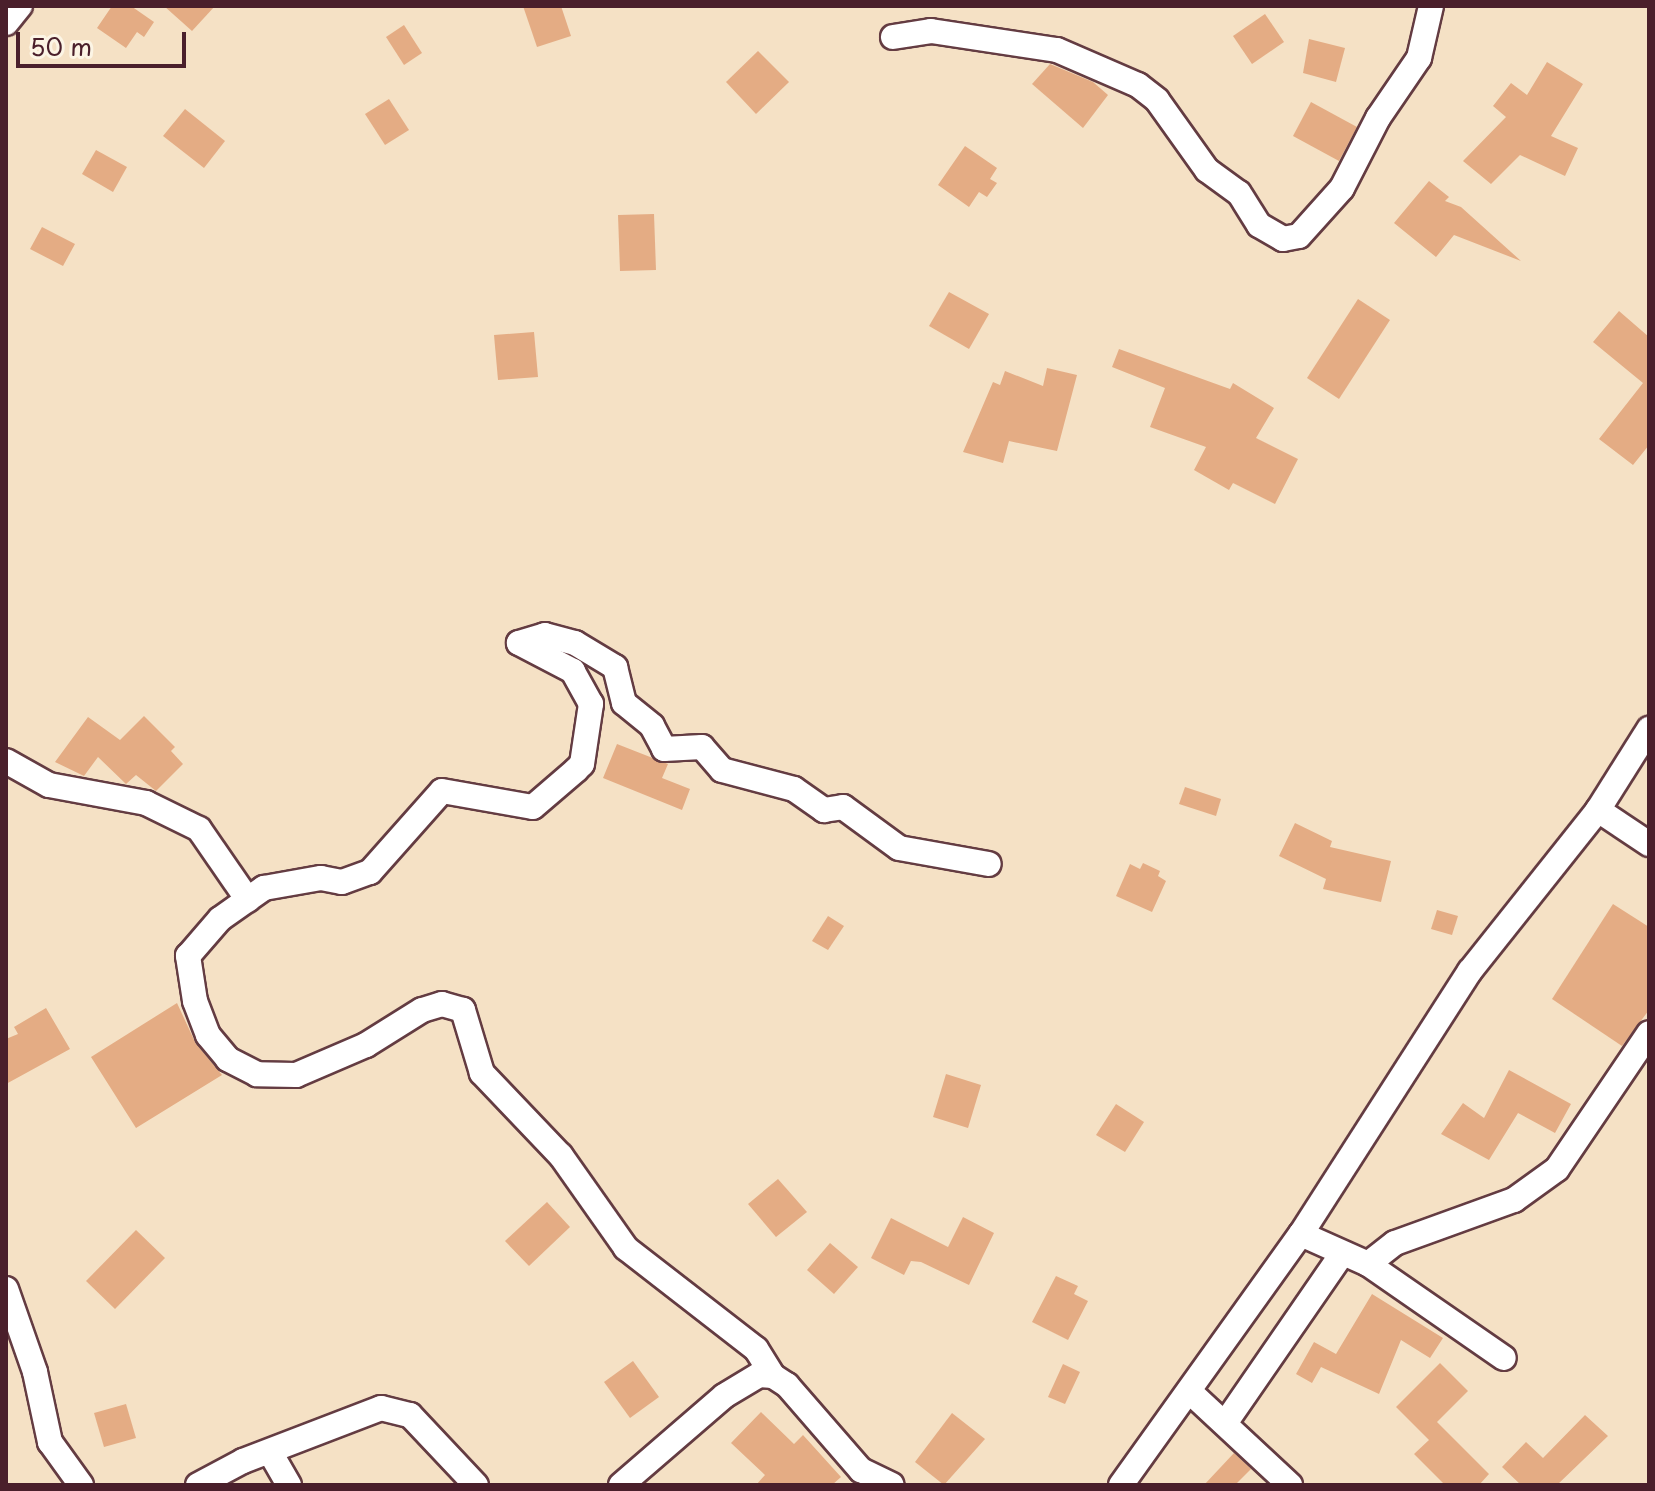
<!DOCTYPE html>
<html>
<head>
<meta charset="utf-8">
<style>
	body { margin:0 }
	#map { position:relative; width:1655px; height:1491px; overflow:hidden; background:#f5e1c5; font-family:"Playpen Sans",sans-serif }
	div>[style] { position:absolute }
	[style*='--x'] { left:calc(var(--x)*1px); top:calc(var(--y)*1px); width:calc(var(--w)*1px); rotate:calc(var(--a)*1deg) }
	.building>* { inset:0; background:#e4ac84 }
	.roads { filter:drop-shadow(2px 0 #643c42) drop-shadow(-2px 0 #643c42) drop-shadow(0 2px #643c42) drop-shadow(0 -2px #643c42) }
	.minor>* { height:24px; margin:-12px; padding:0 12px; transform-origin:12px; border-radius:12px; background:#fff }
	span { translate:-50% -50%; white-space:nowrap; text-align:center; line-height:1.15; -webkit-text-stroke:6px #fcf5e5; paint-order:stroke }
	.frame { position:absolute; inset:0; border:8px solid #4a1f2b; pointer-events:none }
	.scale { position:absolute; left:16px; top:32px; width:170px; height:36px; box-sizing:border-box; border:4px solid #4a1f2b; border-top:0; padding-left:10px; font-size:24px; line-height:28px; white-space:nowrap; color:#4a1f2b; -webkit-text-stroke:6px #fcf5e5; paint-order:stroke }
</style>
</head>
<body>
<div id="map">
	<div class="building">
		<div style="clip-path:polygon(112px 6px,131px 6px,154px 22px,144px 37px,137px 32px,126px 48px,97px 28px)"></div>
		<div style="clip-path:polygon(164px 6px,215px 6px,192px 31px)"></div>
		<div style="clip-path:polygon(523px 6px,561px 6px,571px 36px,537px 47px)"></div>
		<div style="clip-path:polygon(1265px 14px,1284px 42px,1252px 64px,1233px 36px)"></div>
		<div style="clip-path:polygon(404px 25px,422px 53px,404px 65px,386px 37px)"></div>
		<div style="clip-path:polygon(1309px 39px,1345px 48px,1336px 82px,1303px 73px)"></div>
		<div style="clip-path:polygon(758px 51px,789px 82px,756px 114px,726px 82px)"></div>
		<div style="clip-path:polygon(1547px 62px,1583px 84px,1551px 136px,1578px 148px,1565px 176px,1520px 155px,1491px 184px,1463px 161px,1506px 117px,1493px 106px,1511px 83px,1527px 95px)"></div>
		<div style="clip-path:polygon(1050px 64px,1093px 82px,1108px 95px,1083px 128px,1032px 84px)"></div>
		<div style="clip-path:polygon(389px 99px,409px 130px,385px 145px,365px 114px)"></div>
		<div style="clip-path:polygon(1311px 102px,1357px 127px,1339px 161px,1293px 136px)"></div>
		<div style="clip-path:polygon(185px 109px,225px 141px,204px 168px,163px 136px)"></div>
		<div style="clip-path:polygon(965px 146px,997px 168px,990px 179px,997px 183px,987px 197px,979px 192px,969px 207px,938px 185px)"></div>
		<div style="clip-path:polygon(96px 150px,127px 167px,113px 192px,82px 174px)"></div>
		<div style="clip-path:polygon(1429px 181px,1449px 197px,1445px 201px,1461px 207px,1521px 261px,1454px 235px,1436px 257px,1394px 223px)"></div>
		<div style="clip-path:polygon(654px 214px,656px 270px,620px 271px,618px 215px)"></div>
		<div style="clip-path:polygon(42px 227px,75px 244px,63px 266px,30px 249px)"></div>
		<div style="clip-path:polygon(949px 292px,989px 314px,969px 349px,929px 326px)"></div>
		<div style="clip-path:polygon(1358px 299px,1390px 320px,1339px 399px,1307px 378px)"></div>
		<div style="clip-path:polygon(1619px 311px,1649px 337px,1649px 445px,1633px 465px,1599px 439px,1643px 383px,1593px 342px)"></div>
		<div style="clip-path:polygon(534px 332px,538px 377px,498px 380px,494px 335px)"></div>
		<div style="clip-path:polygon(1119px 349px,1230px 389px,1233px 383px,1274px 408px,1256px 438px,1298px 459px,1275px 504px,1233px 483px,1229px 490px,1194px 470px,1206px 447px,1150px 427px,1165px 388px,1112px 367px)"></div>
		<div style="clip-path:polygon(1047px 368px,1077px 375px,1057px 451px,1009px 441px,1003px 463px,963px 452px,993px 382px,1000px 385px,1005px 371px,1043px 386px)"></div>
		<div style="clip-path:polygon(144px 716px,175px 747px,171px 751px,183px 764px,156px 791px,136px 775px,126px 784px,98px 757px,84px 776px,55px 762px,88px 717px,120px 740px)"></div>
		<div style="clip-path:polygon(617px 744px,668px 764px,662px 778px,690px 789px,682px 810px,603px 778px)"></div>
		<div style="clip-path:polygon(1185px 787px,1221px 799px,1216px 816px,1179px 804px)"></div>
		<div style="clip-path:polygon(1295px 823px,1332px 841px,1330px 847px,1391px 861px,1381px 902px,1323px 889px,1326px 879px,1279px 856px)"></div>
		<div style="clip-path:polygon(1143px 863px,1160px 871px,1158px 876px,1166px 881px,1152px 912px,1116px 896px,1130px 864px,1140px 869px)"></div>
		<div style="clip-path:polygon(1613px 904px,1649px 927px,1649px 1010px,1622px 1046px,1552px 999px)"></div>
		<div style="clip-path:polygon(1437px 910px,1458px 916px,1452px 935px,1431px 929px)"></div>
		<div style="clip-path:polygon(828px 916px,844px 926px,828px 950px,812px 941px)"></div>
		<div style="clip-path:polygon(177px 1003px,196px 1044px,222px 1075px,136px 1128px,91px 1057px)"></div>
		<div style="clip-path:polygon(46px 1008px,70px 1049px,6px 1084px,6px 1039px,18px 1034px,14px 1027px)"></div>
		<div style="clip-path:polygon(1509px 1070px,1571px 1104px,1555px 1133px,1518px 1113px,1489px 1160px,1441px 1134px,1463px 1103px,1484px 1118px)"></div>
		<div style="clip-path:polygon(946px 1074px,981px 1085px,968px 1128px,933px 1117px)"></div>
		<div style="clip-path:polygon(1116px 1104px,1144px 1122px,1125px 1152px,1096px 1135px)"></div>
		<div style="clip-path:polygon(778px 1179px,807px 1212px,776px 1237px,748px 1204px)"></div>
		<div style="clip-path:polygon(547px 1202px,570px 1227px,529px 1266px,505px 1241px)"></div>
		<div style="clip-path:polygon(963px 1217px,994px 1233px,969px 1285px,921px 1262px,911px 1261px,904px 1275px,871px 1258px,891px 1218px,948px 1247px)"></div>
		<div style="clip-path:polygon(136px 1230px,165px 1258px,115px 1309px,86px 1281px)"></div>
		<div style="clip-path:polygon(830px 1243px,858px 1267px,834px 1294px,807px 1270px)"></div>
		<div style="clip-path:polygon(1056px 1276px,1078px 1286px,1074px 1294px,1088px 1301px,1068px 1340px,1032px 1322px)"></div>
		<div style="clip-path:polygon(1372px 1294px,1443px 1338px,1430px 1358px,1401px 1340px,1379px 1394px,1321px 1367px,1312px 1383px,1296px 1374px,1314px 1342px,1336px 1354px)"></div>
		<div style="clip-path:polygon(633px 1361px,659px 1397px,630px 1418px,604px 1382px)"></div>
		<div style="clip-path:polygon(1440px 1363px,1468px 1391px,1437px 1422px,1489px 1474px,1479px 1485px,1445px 1485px,1414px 1454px,1429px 1440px,1396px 1407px)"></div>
		<div style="clip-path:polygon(1063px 1364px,1080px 1372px,1065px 1404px,1048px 1397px)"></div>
		<div style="clip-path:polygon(126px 1404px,136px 1438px,104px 1447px,94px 1413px)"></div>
		<div style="clip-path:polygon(761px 1412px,794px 1444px,803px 1435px,841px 1477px,832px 1485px,756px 1485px,765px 1475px,731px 1443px)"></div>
		<div style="clip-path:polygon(952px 1413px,985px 1439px,944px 1485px,915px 1462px)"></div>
		<div style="clip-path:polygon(1585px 1415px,1608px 1436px,1557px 1485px,1521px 1485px,1502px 1467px,1526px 1442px,1543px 1458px)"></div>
		<div style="clip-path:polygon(1234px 1453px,1251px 1469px,1235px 1485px,1204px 1485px)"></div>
	</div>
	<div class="roads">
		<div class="minor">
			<div style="--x:6;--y:23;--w:22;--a:-51"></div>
			<div style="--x:893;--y:37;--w:38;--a:-9"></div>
			<div style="--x:931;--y:31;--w:127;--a:8.6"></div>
			<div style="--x:1057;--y:50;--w:88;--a:23.4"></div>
			<div style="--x:1138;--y:85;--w:24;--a:38"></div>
			<div style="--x:1157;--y:100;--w:86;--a:54.5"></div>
			<div style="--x:1207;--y:170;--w:39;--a:36"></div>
			<div style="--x:1239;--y:193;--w:38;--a:58"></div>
			<div style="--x:1259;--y:225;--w:28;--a:30"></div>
			<div style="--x:1283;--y:239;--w:16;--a:-11"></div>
			<div style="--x:1299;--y:236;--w:64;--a:-48.1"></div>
			<div style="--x:1342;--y:188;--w:79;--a:-62.8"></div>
			<div style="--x:1378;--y:118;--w:73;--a:-55.7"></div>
			<div style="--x:1419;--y:58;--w:53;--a:-77"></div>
			<div style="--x:6;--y:761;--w:49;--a:29.2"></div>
			<div style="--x:49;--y:785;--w:99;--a:10.5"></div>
			<div style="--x:146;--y:803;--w:59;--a:26.1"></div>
			<div style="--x:199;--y:829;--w:86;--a:55.4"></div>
			<div style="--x:1598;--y:810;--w:61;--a:33.7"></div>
			<div style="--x:1301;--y:1234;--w:73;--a:24.1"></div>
			<div style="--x:1368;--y:1264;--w:165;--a:34.7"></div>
			<div style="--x:1368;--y:1264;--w:34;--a:-38"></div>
			<div style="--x:1395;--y:1243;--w:127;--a:-19.9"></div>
			<div style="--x:1514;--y:1200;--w:53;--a:-35.8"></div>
			<div style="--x:1557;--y:1169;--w:164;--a:-55.9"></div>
			<div style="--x:6;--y:1289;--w:88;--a:70.7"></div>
			<div style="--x:35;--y:1372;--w:72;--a:77.9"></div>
			<div style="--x:50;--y:1442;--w:53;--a:54.2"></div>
			<div style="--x:773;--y:1376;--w:32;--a:-122"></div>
			<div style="--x:756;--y:1349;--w:165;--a:-142.2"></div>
			<div style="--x:626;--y:1248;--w:113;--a:-125.2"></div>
			<div style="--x:561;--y:1156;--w:115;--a:-133.6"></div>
			<div style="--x:482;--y:1073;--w:66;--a:-106.8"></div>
			<div style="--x:463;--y:1010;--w:22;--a:-164"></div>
			<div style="--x:442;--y:1004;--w:21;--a:163"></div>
			<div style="--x:422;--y:1010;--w:66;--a:148"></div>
			<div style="--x:366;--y:1045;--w:76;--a:156.8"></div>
			<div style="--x:296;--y:1075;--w:39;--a:-179"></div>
			<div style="--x:257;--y:1074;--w:33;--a:-153"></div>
			<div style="--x:228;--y:1059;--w:31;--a:-130"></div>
			<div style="--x:208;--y:1035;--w:36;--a:-111"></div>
			<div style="--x:195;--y:1001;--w:46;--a:-98.8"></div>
			<div style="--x:188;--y:956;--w:49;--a:-49.1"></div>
			<div style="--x:220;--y:919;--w:54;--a:-35.2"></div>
			<div style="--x:264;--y:888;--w:58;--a:-10"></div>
			<div style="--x:321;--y:878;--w:21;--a:11"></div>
			<div style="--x:342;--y:882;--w:30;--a:-20"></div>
			<div style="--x:370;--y:872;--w:108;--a:-48.4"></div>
			<div style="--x:442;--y:791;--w:92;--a:10"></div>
			<div style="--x:533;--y:807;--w:57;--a:-40.7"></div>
			<div style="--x:576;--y:770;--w:8;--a:-45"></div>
			<div style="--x:582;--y:764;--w:61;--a:-81.5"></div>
			<div style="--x:591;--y:704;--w:38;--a:-119"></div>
			<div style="--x:573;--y:671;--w:61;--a:-152.6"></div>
			<div style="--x:519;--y:643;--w:27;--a:-17"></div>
			<div style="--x:545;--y:635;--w:31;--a:15"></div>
			<div style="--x:575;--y:643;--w:47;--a:31"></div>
			<div style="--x:615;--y:667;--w:37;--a:76"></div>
			<div style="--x:624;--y:703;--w:36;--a:39"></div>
			<div style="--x:652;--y:726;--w:26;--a:62"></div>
			<div style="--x:664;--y:749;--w:38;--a:-3"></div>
			<div style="--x:702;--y:747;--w:30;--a:49"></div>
			<div style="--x:722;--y:770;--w:74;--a:14.8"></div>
			<div style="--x:794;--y:789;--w:37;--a:35"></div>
			<div style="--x:824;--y:810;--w:19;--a:-9"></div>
			<div style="--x:843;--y:807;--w:69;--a:36.2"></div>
			<div style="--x:899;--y:848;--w:91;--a:10.1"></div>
			<div style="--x:1189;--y:1391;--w:138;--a:42.9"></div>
			<div style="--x:1226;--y:1422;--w:204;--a:-55.4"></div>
			<div style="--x:270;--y:1452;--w:38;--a:60"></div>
			<div style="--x:198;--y:1485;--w:51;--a:-28.1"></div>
			<div style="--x:243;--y:1461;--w:148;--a:-21"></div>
			<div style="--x:381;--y:1408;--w:30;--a:14"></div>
			<div style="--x:410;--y:1415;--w:96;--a:46.7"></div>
			<div style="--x:621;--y:1485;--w:136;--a:-40.8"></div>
			<div style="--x:724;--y:1396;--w:41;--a:-31"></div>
			<div style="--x:759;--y:1375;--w:14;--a:4"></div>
			<div style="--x:773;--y:1376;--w:17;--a:33"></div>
			<div style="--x:787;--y:1385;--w:113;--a:49"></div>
			<div style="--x:861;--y:1470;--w:34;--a:26"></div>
			<div style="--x:1121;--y:1485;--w:309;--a:-54.4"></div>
			<div style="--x:1301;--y:1234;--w:313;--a:-57.3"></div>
			<div style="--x:1470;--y:971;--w:206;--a:-51.5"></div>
			<div style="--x:1598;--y:810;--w:96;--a:-57.8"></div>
		</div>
	</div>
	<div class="frame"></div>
	<div class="scale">50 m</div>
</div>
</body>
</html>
